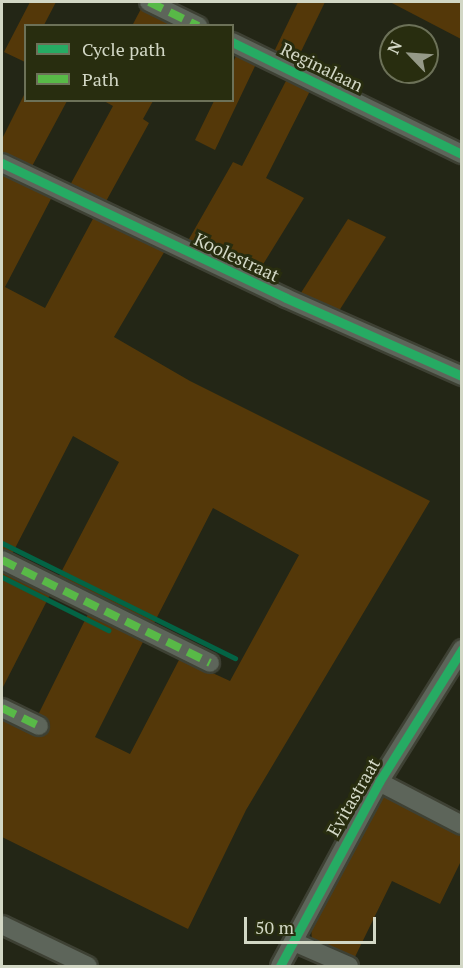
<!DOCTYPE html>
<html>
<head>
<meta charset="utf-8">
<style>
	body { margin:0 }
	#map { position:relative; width:463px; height:968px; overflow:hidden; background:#232616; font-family:"PT Serif",serif }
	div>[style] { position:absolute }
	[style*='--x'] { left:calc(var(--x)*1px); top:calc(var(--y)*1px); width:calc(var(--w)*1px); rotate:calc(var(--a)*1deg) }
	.green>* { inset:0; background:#543809 }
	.stream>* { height:5px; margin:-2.5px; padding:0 2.5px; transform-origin:2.5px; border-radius:2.5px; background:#036445 }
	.roads { filter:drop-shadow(2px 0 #3e4134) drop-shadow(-2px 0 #3e4134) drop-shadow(0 2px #3e4134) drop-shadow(0 -2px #3e4134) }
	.minor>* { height:18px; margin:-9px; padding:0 9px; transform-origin:9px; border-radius:9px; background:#5d655a }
	.quiet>* { height:8px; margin-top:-4px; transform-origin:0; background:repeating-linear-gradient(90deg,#58b947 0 15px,transparent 0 23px) }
	.cycleway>* { height:9px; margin:-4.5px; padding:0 4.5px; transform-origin:4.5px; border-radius:4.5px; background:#26ab63 }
	span { translate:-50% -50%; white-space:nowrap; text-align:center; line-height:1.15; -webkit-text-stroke:6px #282d0f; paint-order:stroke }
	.street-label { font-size:18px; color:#d2d7c5 }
	.frame { position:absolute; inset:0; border:3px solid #d2d7c5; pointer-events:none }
	.legend { position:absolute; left:24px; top:24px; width:210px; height:78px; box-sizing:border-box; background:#282d0f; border:2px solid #6c7158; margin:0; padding:8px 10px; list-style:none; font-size:18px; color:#d2d7c5 }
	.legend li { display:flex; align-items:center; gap:12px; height:30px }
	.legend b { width:30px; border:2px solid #6c7158 }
	.north { position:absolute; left:379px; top:24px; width:60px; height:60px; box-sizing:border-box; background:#282d0f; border:2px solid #6c7158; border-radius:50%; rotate:295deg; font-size:16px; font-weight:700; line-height:24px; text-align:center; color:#d2d7c5 }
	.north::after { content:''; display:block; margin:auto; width:21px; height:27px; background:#959988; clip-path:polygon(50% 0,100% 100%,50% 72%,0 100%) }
	.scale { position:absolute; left:244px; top:917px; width:132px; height:27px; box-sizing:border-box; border:3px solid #d2d7c5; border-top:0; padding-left:8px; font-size:18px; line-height:21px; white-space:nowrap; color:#d2d7c5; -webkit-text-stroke:4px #282d0f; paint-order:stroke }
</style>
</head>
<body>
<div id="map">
	<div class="green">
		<div style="clip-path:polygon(30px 2px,56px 2px,44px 25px,26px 26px,25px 62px,4px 52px)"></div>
		<div style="clip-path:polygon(298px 2px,325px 2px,294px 66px,272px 56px)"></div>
		<div style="clip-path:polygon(390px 2px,461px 2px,461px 39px)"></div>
		<div style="clip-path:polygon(143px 5px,184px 26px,132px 26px)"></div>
		<div style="clip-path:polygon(237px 53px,257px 62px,215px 150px,195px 140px,214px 101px,232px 100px,233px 63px)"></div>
		<div style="clip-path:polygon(288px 77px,311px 89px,266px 178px,304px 198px,254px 279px,185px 246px,233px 162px,242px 166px)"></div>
		<div style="clip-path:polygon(25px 93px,26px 100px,67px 101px,30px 170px,2px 157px,2px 139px)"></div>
		<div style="clip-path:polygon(104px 101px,153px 101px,143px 119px,149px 123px,104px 205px,69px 187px,113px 106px)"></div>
		<div style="clip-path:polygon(2px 169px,53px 195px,5px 287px,45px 308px,95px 215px,166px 249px,114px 337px,190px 381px,430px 501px,246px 810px,188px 929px,2px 837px,2px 716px,36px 719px,90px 610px,145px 638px,95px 737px,130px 754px,180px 658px,230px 681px,299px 555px,213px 508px,152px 627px,57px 580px,119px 462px,73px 436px,10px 558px,2px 554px)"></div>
		<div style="clip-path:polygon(348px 219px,386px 237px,337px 314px,299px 296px)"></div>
		<div style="clip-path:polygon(2px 564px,53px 589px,2px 689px)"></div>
		<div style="clip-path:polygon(390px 796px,461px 830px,461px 861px,440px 904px,392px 881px,353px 961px,312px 942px,311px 926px,380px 798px)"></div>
	</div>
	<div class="stream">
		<div style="--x:2;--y:543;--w:260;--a:26.3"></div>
		<div style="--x:2;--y:577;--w:119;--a:26.6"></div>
	</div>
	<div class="roads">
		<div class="minor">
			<div style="--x:149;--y:2;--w:55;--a:26.1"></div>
			<div style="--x:232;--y:42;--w:256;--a:26"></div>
			<div style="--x:2;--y:163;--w:314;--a:25.4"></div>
			<div style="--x:286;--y:298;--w:193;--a:23.9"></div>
			<div style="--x:2;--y:560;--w:232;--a:26.3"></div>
			<div style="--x:2;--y:708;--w:41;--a:25.9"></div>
			<div style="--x:379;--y:782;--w:93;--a:27.4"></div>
			<div style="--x:2;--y:925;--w:95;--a:25.5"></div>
			<div style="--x:294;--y:942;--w:60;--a:23.6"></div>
			<div style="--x:280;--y:966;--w:209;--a:-61.7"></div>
			<div style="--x:379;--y:782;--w:157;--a:-58"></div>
		</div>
	</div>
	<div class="quiet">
		<div style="--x:149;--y:2;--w:55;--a:26.1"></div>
		<div style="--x:2;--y:560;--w:232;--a:26.3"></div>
		<div style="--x:2;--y:708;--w:41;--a:25.9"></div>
	</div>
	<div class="cycleway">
		<div style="--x:232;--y:42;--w:256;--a:26"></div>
		<div style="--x:2;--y:163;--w:314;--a:25.4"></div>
		<div style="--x:286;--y:298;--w:193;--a:23.9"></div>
		<div style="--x:280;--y:966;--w:209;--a:-61.7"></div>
		<div style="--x:379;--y:782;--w:157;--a:-58"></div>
	</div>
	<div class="street-label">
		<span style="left:322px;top:67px;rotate:26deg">Reginalaan</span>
		<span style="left:237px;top:257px;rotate:25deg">Koolestraat</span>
		<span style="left:353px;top:797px;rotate:-60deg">Evitastraat</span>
	</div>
	<div class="frame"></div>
	<ul class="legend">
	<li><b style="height:8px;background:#26ab63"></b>Cycle path</li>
	<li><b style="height:8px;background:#58b947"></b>Path</li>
	</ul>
	<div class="north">N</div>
	<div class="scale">50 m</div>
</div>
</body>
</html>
